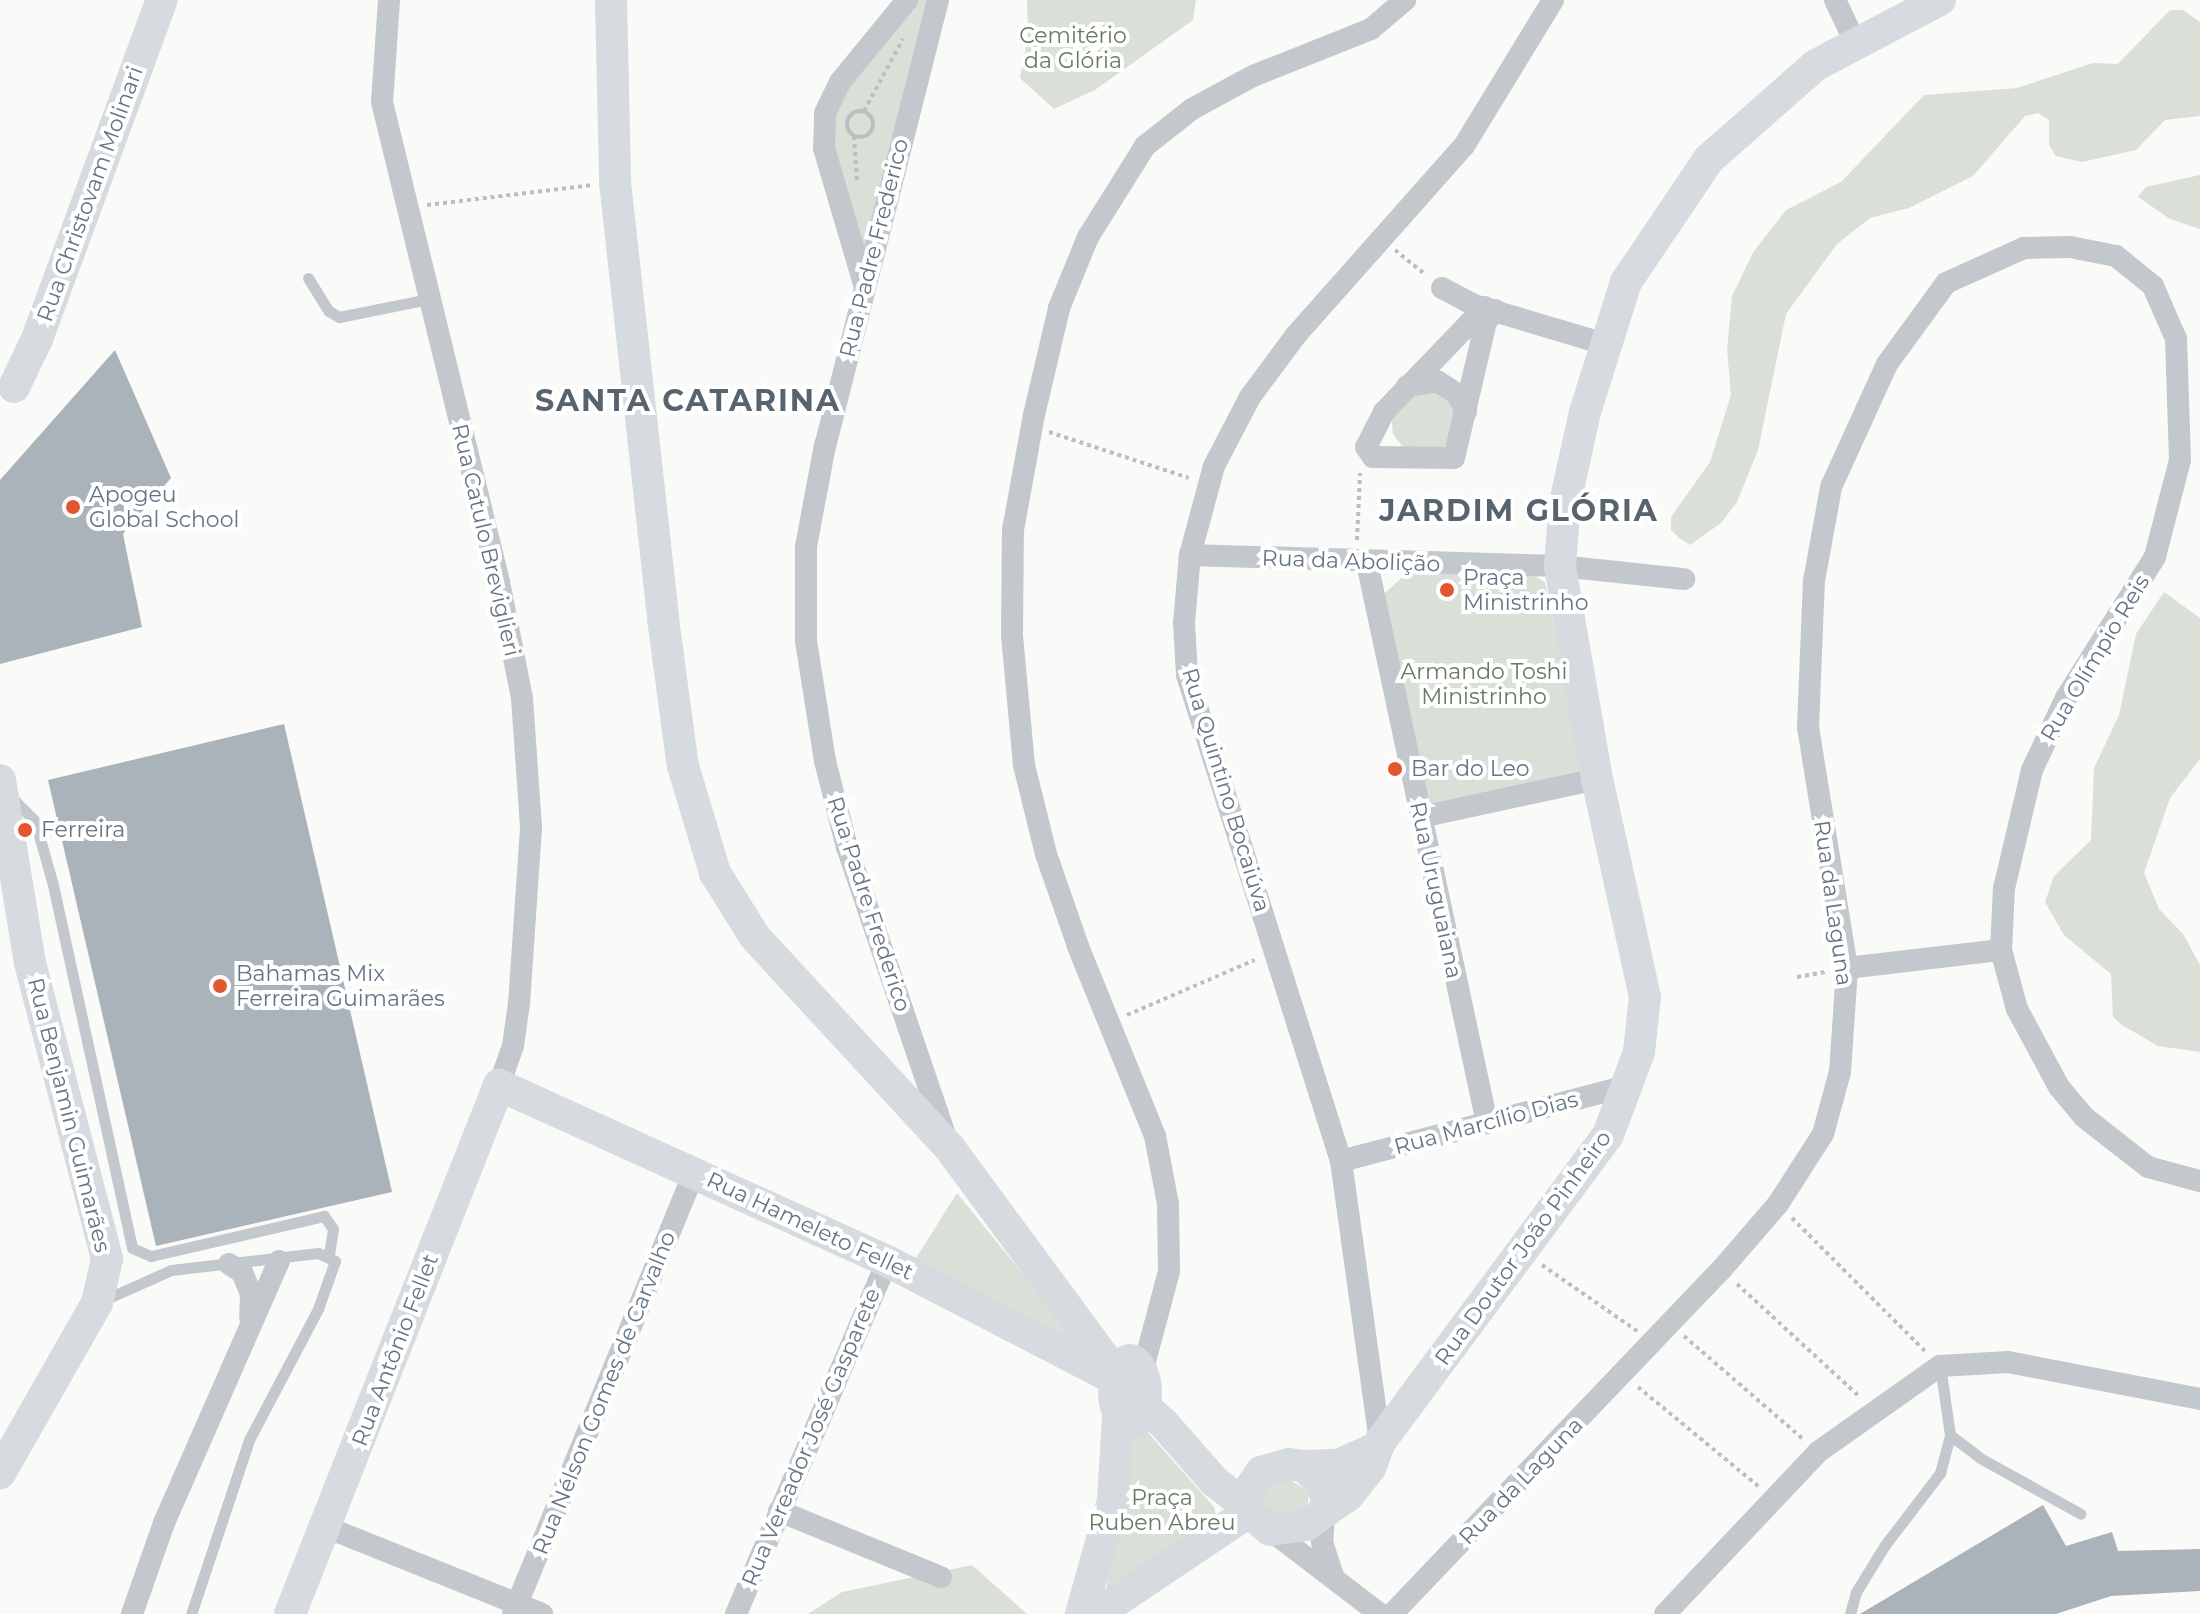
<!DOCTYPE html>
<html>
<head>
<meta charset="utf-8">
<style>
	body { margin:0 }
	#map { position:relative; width:2200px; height:1614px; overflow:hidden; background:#fafaf8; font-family:Montserrat,sans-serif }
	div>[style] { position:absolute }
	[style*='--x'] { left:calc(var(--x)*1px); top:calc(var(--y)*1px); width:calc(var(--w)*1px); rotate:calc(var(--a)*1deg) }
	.green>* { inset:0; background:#dadfd7 }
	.building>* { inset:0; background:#aab3b9 }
	.path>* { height:4px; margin-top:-2px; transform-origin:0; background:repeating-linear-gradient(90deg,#bbbfc2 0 4px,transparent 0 8px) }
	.path>.ring { margin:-2px; padding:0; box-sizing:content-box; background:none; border:4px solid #bbbfc2; border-radius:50% }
	.lane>* { height:11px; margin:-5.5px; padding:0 5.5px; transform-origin:5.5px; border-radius:5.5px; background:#c3c8cc }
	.street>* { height:22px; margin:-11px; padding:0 11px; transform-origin:11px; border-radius:11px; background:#c3c8cc }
	.secondary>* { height:32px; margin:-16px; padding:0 16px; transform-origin:16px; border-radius:16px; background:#d6dbdf }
	.secondary>.ring { margin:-16px; padding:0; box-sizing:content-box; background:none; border:32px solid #d6dbdf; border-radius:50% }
	.dots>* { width:22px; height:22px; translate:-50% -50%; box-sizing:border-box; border:4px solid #fff; border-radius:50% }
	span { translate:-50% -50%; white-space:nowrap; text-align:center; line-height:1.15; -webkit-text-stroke:8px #fff; paint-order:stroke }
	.park-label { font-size:22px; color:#687a64 }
	.street-label { font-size:22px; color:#657683 }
	.poi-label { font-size:22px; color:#657683 }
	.left { translate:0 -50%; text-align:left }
	.district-label { font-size:30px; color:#57646e; font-weight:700; letter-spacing:2px }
</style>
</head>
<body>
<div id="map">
	<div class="green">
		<div style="clip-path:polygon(917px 0,932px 0,862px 257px,831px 147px,832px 115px,845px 88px)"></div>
		<div style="clip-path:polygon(1027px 0,1196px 0,1193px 20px,1095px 90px,1054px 109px,1020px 78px,1028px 37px)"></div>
		<div style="clip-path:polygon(2170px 10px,2183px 10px,2200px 22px,2200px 116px,2165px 120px,2136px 150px,2082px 162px,2056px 156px,2049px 145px,2049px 120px,2038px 113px,2025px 116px,1973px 176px,1909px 208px,1870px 218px,1837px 244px,1786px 314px,1758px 450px,1737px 502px,1721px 523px,1690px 545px,1679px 538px,1671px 530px,1671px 517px,1710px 462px,1731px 395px,1727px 350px,1732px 296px,1754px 251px,1786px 210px,1841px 182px,1924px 95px,2017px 88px,2093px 63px,2118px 64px)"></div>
		<div style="clip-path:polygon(2200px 175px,2200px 229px,2170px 219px,2138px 197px,2146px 187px)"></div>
		<div style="clip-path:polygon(1424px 384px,1460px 406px,1450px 448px,1407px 452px,1393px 434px,1391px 411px)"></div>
		<div style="clip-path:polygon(1527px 572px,1545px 582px,1583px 767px,1578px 772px,1430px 806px,1384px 594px,1407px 573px)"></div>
		<div style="clip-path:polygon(2164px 592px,2200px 618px,2200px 759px,2170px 798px,2144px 873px,2159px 909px,2183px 934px,2200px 965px,2200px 1052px,2158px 1046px,2122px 1025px,2113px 1017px,2111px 974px,2064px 935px,2045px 902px,2054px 876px,2091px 840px,2094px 768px,2119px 715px,2136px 634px)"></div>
		<div style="clip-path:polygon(957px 1193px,1051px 1309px,1085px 1350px,913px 1263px)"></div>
		<div style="clip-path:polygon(1127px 1417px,1136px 1419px,1214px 1507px,1216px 1515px,1106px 1590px)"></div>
		<div style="clip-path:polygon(1286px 1477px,1309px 1492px,1308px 1503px,1299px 1512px,1268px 1514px,1260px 1487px)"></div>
		<div style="clip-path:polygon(972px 1565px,1027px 1614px,808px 1614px,842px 1592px)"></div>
	</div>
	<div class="building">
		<div style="clip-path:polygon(115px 350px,171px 478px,123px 534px,142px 627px,0 664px,0 480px)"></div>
		<div style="clip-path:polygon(284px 724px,392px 1192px,156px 1246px,48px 780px)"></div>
		<div style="clip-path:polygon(2043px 1505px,2066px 1546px,2112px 1532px,2118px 1551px,2200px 1549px,2200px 1591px,2111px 1596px,2056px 1614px,1860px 1614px)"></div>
	</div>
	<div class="path">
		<div class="ring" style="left:847px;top:111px;width:22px;height:22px"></div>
		<div style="--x:864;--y:111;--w:82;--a:-61.6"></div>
		<div style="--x:854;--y:136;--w:45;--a:86.2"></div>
		<div style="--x:427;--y:205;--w:167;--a:-6.9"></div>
		<div style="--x:1395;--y:250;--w:40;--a:39"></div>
		<div style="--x:1049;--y:432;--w:147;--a:18.2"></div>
		<div style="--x:1357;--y:540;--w:67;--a:-87.4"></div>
		<div style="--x:1797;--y:977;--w:29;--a:-10"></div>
		<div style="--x:1127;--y:1015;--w:139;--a:-23.3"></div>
		<div style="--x:1792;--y:1218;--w:191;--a:45"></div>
		<div style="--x:1542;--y:1265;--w:116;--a:34.8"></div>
		<div style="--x:1737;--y:1284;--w:167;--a:42.6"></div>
		<div style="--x:1684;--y:1336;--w:159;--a:40.9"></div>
		<div style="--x:1638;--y:1387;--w:156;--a:39.5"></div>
	</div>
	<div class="lane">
		<div style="--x:308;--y:278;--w:39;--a:58"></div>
		<div style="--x:329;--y:311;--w:12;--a:31"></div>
		<div style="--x:339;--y:317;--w:92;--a:-11.3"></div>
		<div style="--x:10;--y:796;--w:35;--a:45"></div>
		<div style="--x:35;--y:821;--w:66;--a:74.3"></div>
		<div style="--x:53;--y:885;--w:371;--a:77.7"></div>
		<div style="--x:132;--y:1248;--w:21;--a:23"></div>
		<div style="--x:151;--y:1256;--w:178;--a:-13"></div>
		<div style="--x:324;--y:1216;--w:16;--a:55"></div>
		<div style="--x:333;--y:1229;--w:26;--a:99"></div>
		<div style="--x:104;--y:1300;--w:73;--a:-24.1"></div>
		<div style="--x:171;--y:1270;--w:148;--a:-6.6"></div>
		<div style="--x:318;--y:1253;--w:19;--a:25"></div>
		<div style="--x:335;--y:1261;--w:51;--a:109.5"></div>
		<div style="--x:318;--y:1309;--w:148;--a:117.8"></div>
		<div style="--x:249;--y:1440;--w:183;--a:108.4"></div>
		<div style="--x:1950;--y:1435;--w:38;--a:37"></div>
		<div style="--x:1980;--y:1458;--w:115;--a:29"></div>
		<div style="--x:1850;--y:1614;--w:23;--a:-75"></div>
		<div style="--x:1856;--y:1592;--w:55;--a:-58.3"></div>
		<div style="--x:1885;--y:1545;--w:91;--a:-52.6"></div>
		<div style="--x:1940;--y:1473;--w:39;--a:-75"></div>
		<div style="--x:1950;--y:1435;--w:70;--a:-98.2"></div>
	</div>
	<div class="street">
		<div style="--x:389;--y:0;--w:102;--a:93.9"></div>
		<div style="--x:382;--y:102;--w:494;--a:76.3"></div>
		<div style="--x:499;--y:582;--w:118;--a:78.8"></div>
		<div style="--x:522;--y:698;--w:130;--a:86"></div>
		<div style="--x:531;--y:828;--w:175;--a:93.9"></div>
		<div style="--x:519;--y:1003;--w:43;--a:97.9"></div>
		<div style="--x:513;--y:1046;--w:41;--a:109.7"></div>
		<div style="--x:938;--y:0;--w:459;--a:104.2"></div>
		<div style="--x:825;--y:445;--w:104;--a:100.6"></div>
		<div style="--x:806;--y:547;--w:94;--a:90"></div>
		<div style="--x:806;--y:641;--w:121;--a:81"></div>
		<div style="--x:825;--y:761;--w:89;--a:75.7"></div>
		<div style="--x:847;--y:847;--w:307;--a:71.2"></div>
		<div style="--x:1835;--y:0;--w:49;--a:64.5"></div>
		<div style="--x:864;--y:284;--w:142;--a:-106.4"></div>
		<div style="--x:824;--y:148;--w:35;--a:-88"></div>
		<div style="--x:825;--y:113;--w:34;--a:-64"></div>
		<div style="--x:840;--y:82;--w:106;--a:-50.7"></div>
		<div style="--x:1442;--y:288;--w:36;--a:28"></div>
		<div style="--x:1474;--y:305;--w:137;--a:16.6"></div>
		<div style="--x:1485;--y:307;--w:146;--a:133.9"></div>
		<div style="--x:1384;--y:412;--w:39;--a:117"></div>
		<div style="--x:1366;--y:447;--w:12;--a:55"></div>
		<div style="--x:1373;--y:457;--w:81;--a:0.7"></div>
		<div style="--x:1454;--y:458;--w:140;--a:-76.8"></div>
		<div style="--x:1486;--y:322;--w:15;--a:-53"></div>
		<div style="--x:1407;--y:386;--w:30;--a:-9"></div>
		<div style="--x:1437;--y:381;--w:24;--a:33"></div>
		<div style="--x:1457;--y:394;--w:20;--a:63"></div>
		<div style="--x:1190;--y:555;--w:370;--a:1.7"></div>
		<div style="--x:1560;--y:566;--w:125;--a:6"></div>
		<div style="--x:1367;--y:563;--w:573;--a:77.91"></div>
		<div style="--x:1421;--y:817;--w:180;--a:-12.2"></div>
		<div style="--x:1847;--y:968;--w:155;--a:-6.7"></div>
		<div style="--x:1341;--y:1161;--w:300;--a:-14.7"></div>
		<div style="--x:229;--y:1264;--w:15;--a:32"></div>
		<div style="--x:242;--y:1272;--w:24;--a:68"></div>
		<div style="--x:251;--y:1294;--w:24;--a:92"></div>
		<div style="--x:1143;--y:1369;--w:101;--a:-75.1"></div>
		<div style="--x:1169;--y:1271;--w:67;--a:-90.9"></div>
		<div style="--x:1168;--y:1204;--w:69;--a:-100.8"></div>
		<div style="--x:1155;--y:1136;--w:205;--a:-112.1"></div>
		<div style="--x:1078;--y:946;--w:97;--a:-109.2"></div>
		<div style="--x:1046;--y:854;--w:92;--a:-103.9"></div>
		<div style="--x:1024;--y:765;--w:130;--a:-95.3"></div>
		<div style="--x:1012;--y:636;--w:106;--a:-89.5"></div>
		<div style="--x:1013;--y:530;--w:117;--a:-79.7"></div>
		<div style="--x:1034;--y:415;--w:110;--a:-76.8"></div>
		<div style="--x:1059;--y:308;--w:77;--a:-67.8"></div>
		<div style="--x:1088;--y:237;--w:107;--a:-57.9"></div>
		<div style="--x:1145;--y:146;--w:60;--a:-38.2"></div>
		<div style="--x:1192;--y:109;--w:69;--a:-28.4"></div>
		<div style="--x:1253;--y:76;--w:127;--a:-21.7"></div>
		<div style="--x:1371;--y:29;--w:45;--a:-40.5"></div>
		<div style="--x:1380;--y:1442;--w:284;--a:-97.9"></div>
		<div style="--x:1341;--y:1161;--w:510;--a:-107.58"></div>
		<div style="--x:1187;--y:675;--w:52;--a:-93.3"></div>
		<div style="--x:1184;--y:623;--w:68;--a:-85"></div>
		<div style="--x:1190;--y:555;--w:92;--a:-74.9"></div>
		<div style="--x:1214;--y:466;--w:78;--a:-62.4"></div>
		<div style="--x:1250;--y:397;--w:77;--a:-53.4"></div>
		<div style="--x:1296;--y:335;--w:253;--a:-48.4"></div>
		<div style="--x:1464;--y:146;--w:171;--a:-58.6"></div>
		<div style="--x:779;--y:1511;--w:175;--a:22.2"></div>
		<div style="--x:1324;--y:1516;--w:26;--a:94"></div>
		<div style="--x:1322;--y:1542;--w:36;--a:72"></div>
		<div style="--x:326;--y:1527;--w:233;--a:21.9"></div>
		<div style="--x:1270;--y:1530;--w:138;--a:37.4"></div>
		<div style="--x:132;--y:1614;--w:96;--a:-70.6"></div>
		<div style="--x:164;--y:1523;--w:286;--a:-66.3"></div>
		<div style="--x:513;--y:1614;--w:479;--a:-67.7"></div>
		<div style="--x:736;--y:1614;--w:384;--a:-66.8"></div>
		<div style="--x:1392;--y:1614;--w:476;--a:-46.3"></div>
		<div style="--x:1721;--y:1270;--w:87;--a:-49.2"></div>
		<div style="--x:1778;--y:1204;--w:83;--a:-57.3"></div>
		<div style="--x:1823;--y:1134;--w:64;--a:-74.7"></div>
		<div style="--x:1840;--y:1072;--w:104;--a:-86.1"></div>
		<div style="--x:1847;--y:968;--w:243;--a:-99.2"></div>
		<div style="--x:1808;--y:728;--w:147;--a:-87.7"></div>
		<div style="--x:1814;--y:581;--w:96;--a:-79.7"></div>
		<div style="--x:1831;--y:487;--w:135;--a:-65.5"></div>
		<div style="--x:1887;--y:364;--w:100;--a:-53.9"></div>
		<div style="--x:1946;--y:283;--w:85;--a:-24.2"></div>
		<div style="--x:2024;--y:248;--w:46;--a:-1.2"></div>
		<div style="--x:2070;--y:247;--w:47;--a:11.1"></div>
		<div style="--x:2116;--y:256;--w:48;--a:39"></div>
		<div style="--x:2153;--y:286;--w:58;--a:66.5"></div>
		<div style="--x:2176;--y:339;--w:121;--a:88.1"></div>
		<div style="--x:2180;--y:460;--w:100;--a:104.5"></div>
		<div style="--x:2155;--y:557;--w:167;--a:122.3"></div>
		<div style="--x:2066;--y:698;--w:80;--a:115.3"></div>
		<div style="--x:2032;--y:770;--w:121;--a:103.3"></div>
		<div style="--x:2004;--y:888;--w:62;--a:92.8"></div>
		<div style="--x:2001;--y:950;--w:61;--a:74.8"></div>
		<div style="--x:2017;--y:1009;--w:89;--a:61.7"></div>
		<div style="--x:2059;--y:1087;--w:39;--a:50"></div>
		<div style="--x:2084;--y:1117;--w:81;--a:38"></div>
		<div style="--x:2148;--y:1167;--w:54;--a:15.1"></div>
		<div style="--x:1665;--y:1614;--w:223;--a:-46.6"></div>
		<div style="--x:1818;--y:1452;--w:149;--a:-35.2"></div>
		<div style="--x:1940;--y:1366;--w:68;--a:-3.4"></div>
		<div style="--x:2008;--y:1362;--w:196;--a:10.9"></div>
	</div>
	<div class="secondary">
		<div style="--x:611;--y:0;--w:182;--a:88.7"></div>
		<div style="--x:615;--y:182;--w:440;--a:83.7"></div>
		<div style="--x:663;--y:619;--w:148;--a:82.3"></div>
		<div style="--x:683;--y:766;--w:112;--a:73.3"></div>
		<div style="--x:715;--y:873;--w:75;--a:58"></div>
		<div style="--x:755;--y:937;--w:286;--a:47.3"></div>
		<div style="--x:949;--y:1147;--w:280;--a:53.6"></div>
		<div style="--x:14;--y:387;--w:53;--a:-64.4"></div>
		<div style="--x:37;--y:339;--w:361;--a:-69.8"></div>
		<div style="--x:0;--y:780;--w:185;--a:80.7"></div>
		<div style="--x:30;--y:963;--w:306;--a:75.4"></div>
		<div style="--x:107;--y:1259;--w:45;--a:102.8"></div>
		<div style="--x:97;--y:1303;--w:196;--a:119.7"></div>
		<div class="ring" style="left:1114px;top:1360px;width:-2px;height:-2px"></div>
		<div style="--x:1124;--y:1388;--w:54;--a:42"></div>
		<div style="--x:1164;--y:1424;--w:76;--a:48.7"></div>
		<div style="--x:1214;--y:1481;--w:42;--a:38.2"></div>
		<div style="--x:1289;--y:1464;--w:15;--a:8"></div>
		<div style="--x:1304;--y:1466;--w:27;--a:45"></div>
		<div style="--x:1323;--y:1485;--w:25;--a:78"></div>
		<div style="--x:1328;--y:1509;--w:27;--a:144"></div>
		<div style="--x:1306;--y:1525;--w:36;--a:172"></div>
		<div style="--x:1270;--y:1530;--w:28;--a:-139"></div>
		<div style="--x:1249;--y:1512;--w:22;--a:-90"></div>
		<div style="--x:1249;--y:1490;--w:22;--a:-56"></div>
		<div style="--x:1261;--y:1472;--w:29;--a:-16"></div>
		<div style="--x:1304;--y:1466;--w:34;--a:-2"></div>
		<div style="--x:1338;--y:1465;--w:42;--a:-24.1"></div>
		<div style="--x:1328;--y:1509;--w:24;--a:-33"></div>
		<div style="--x:1348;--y:1496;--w:36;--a:-52"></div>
		<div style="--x:1370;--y:1468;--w:28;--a:-69"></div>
		<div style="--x:1380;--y:1442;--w:382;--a:-53.4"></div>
		<div style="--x:1608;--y:1135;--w:89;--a:-69.5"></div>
		<div style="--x:1639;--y:1052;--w:55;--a:-83.8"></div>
		<div style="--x:1645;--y:997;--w:223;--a:-102.4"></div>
		<div style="--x:1597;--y:779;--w:216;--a:-99.9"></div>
		<div style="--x:1560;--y:566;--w:63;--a:-85.5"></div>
		<div style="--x:1565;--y:503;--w:93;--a:-77.6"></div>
		<div style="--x:1585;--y:412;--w:136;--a:-72.5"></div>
		<div style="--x:1626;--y:282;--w:148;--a:-56"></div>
		<div style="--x:1709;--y:159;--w:142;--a:-41.3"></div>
		<div style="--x:1816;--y:65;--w:140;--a:-27.7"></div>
		<div style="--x:290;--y:1614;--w:569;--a:-68.44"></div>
		<div style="--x:499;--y:1085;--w:426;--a:24.4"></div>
		<div style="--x:887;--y:1261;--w:257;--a:27.4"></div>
		<div style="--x:1081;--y:1614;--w:118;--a:-74.3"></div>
		<div style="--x:1113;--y:1500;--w:114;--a:-86.5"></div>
		<div style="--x:1097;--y:1614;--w:183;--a:-33.9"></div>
	</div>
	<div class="dots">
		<div style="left:73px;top:507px;background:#e4572e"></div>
		<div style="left:1447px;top:590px;background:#e4572e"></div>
		<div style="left:1395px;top:769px;background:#e4572e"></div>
		<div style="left:25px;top:830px;background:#e4572e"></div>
		<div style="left:220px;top:986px;background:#e4572e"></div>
	</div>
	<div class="park-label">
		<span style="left:1073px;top:48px">Cemitério<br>da Glória</span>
		<span style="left:1484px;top:684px">Armando Toshi<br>Ministrinho</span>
		<span style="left:1162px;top:1510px">Praça<br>Ruben Abreu</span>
	</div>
	<div class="street-label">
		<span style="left:90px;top:194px;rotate:-70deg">Rua Christovam Molinari</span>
		<span style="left:874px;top:248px;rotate:-76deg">Rua Padre Frederico</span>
		<span style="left:486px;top:540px;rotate:77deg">Rua Catulo Breviglieri</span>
		<span style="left:1351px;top:561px;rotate:2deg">Rua da Abolição</span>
		<span style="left:2095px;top:658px;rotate:-59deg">Rua Olímpio Reis</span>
		<span style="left:1226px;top:790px;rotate:73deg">Rua Quintino Bocaiúva</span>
		<span style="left:1436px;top:890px;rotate:78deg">Rua Uruguaiana</span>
		<span style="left:1833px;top:903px;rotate:82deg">Rua da Laguna</span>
		<span style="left:869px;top:904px;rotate:72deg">Rua Padre Frederico</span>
		<span style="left:69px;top:1115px;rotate:76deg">Rua Benjamin Guimarães</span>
		<span style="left:1486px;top:1123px;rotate:-15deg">Rua Marcílio Dias</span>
		<span style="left:810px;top:1226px;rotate:25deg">Rua Hameleto Fellet</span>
		<span style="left:1523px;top:1248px;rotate:-54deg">Rua Doutor João Pinheiro</span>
		<span style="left:395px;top:1350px;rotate:-69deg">Rua Antônio Fellet</span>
		<span style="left:604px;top:1393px;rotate:-68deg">Rua Nélson Gomes de Carvalho</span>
		<span style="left:811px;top:1437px;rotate:-67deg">Rua Vereador José Gasparete</span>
		<span style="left:1521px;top:1481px;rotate:-46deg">Rua da Laguna</span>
	</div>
	<div class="poi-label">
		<span class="left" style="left:89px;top:507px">Apogeu<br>Global School</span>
		<span class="left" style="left:1463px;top:590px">Praça<br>Ministrinho</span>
		<span class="left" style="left:1411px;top:769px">Bar do Leo</span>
		<span class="left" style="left:41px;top:830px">Ferreira</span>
		<span class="left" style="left:236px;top:986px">Bahamas Mix<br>Ferreira Guimarães</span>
	</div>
	<div class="district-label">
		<span style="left:688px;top:401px">SANTA CATARINA</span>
		<span style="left:1519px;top:511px">JARDIM GLÓRIA</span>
	</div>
</div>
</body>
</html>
